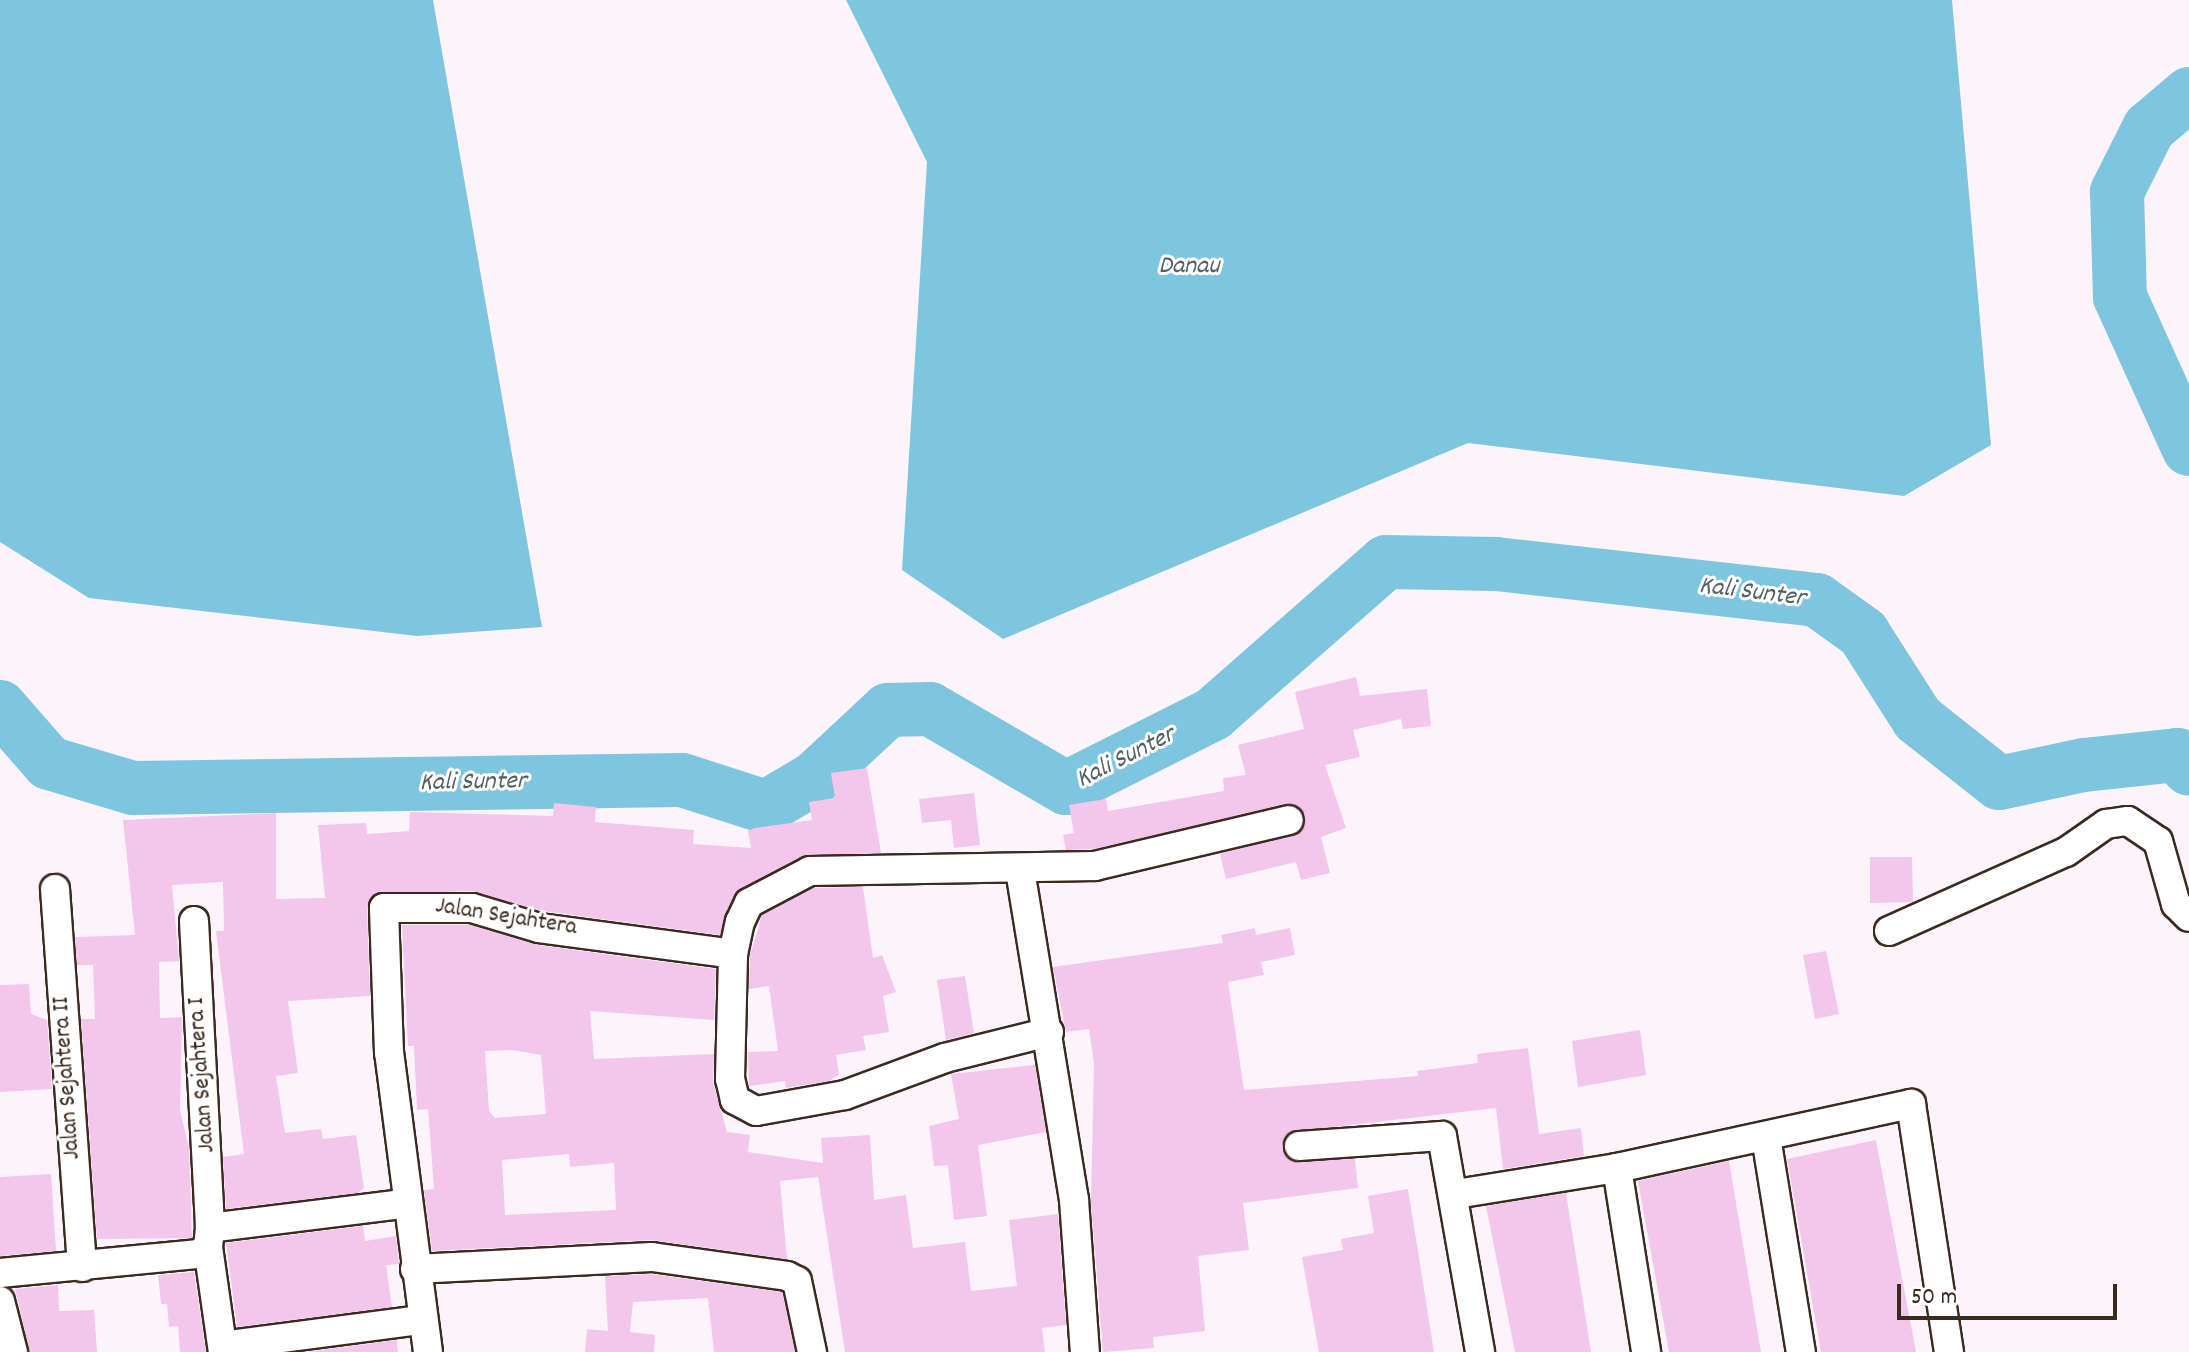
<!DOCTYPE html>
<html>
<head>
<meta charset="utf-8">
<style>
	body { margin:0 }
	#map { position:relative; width:2189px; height:1352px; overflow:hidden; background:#fdf4fb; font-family:Dekko,sans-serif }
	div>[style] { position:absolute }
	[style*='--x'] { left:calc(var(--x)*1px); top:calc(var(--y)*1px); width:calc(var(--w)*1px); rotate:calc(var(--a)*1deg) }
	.water>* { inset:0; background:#7ec5df }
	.river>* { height:54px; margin:-27px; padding:0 27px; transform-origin:27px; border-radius:27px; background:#7ec5df }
	.building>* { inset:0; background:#f4c6eb }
	.roads { filter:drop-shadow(2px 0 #3b2a1e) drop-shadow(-2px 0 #3b2a1e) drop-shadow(0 2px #3b2a1e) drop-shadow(0 -2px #3b2a1e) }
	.minor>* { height:28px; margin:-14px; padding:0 14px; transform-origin:14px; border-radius:14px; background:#fff }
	span { translate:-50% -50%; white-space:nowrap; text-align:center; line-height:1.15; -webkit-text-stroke:6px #fff; paint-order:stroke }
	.street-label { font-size:24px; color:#3b2a1e }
	.water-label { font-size:26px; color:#526062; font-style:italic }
	.scale { position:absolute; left:1897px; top:1284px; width:220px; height:36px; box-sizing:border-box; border:4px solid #3b2a1e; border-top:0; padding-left:10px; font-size:24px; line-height:28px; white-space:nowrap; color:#3b2a1e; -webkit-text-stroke:6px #fff; paint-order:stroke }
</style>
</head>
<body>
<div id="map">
	<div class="water">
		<div style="clip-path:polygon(0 0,433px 0,542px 627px,417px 636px,89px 598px,0 542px)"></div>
		<div style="clip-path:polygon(846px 0,1952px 0,1991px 445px,1904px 496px,1468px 443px,1003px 639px,902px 570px,927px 162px)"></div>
	</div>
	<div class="river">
		<div style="--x:2189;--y:94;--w:52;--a:139.6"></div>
		<div style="--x:2149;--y:128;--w:72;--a:116.6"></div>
		<div style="--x:2117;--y:192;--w:105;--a:88.4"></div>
		<div style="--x:2120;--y:297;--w:167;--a:65.6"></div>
		<div style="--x:0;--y:707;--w:74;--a:48.8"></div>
		<div style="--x:49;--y:763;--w:88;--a:16.6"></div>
		<div style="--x:133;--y:788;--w:549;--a:-0.83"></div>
		<div style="--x:682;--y:780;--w:88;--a:17.8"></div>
		<div style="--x:766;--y:807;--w:57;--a:-30.6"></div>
		<div style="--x:815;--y:778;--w:100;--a:-43"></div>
		<div style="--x:888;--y:710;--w:42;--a:-1.4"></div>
		<div style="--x:930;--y:709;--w:157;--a:30.2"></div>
		<div style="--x:1066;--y:788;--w:165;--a:-26.7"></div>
		<div style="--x:1213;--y:714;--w:230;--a:-41.3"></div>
		<div style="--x:1386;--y:562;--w:110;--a:1"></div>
		<div style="--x:1496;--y:564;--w:323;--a:6.4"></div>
		<div style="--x:1817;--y:600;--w:57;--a:35.7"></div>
		<div style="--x:1863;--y:633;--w:102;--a:57.4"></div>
		<div style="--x:1918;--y:719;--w:103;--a:38.3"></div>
		<div style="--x:1999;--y:783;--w:87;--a:-12"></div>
		<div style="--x:2084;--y:765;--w:94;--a:-6.1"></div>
		<div style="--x:2177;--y:755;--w:18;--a:49"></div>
	</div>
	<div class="building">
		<div style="clip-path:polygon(1356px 677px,1360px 696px,1427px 689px,1431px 726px,1403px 729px,1401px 719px,1353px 730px,1360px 757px,1325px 765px,1346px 828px,1321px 837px,1330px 873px,1301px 880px,1296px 862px,1226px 879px,1220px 854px,1301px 832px,1305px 815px,1293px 804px,1093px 849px,1066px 850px,1063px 835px,1074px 833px,1069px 805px,1106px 799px,1108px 811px,1224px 791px,1223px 778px,1246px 775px,1238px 745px,1304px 729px,1295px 692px)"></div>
		<div style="clip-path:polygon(867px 768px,881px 853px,802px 856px,740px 889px,720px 935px,543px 911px,472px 891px,375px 894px,367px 909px,370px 996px,288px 1001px,298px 1073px,276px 1076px,285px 1133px,321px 1129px,323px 1139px,356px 1135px,364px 1188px,358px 1193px,226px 1209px,223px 1157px,244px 1154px,216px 931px,224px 931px,223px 882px,172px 885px,179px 961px,159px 962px,160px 1018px,182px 1017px,180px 1110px,189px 1148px,192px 1238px,97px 1239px,81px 1019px,95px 1019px,93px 965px,77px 965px,75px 937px,135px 935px,123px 820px,276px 813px,276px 899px,325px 898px,318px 825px,366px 823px,367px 834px,409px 831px,410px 812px,553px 816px,554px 803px,596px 807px,595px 822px,694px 830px,693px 844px,751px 848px,748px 831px,755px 828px,812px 820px,809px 802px,835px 798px,831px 773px)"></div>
		<div style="clip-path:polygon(974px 793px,980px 845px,954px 848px,951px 820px,922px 823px,919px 799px)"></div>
		<div style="clip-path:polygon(1870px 857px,1912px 857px,1913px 902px,1870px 903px)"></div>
		<div style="clip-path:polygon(863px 887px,873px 958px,882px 955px,896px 992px,883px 996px,889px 1032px,863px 1036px,866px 1050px,836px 1055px,839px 1075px,829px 1081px,786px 1088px,785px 1081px,749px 1086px,748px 1052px,778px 1051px,769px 986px,749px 989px,750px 956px,762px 915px,814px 888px)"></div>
		<div style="clip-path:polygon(evenodd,402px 925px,470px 925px,537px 945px,716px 969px,714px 1020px,590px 1011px,594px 1059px,714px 1054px,713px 1083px,727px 1132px,750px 1135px,748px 1152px,823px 1163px,821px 1138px,870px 1135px,874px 1200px,906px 1195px,913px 1248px,965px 1242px,971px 1291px,1017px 1286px,1009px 1220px,1058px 1214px,1066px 1325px,1042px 1328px,1045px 1352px,845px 1352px,818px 1177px,780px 1181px,787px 1259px,651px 1240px,432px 1251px,424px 1190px,434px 1189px,428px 1109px,417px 1110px,414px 1046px,408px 1046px,402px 925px,512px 1050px,541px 1055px,546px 1114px,495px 1118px,489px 1111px,485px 1051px,512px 1050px,402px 925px,569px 1154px,570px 1167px,614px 1163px,616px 1210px,505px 1215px,502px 1160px,569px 1154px)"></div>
		<div style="clip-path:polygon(1255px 928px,1256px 935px,1290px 928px,1295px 955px,1261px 962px,1264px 975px,1228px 982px,1244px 1090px,1418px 1076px,1417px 1071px,1478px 1063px,1477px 1054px,1528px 1048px,1539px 1134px,1581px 1128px,1584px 1156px,1503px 1169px,1496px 1108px,1290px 1132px,1282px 1146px,1291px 1161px,1355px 1159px,1358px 1188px,1243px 1203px,1249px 1250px,1198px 1256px,1205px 1331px,1153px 1337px,1154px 1348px,1103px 1352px,1091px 1201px,1094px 1063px,1089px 1029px,1066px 1032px,1053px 967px,1223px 943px,1221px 935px)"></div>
		<div style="clip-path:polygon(1826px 951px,1839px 1014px,1815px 1019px,1803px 955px)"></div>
		<div style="clip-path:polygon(965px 976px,974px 1033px,946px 1040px,937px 980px)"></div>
		<div style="clip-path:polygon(29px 984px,31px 1014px,47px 1020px,52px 1089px,0 1092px,0 985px)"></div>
		<div style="clip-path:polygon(1640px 1030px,1646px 1075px,1578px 1087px,1572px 1041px)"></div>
		<div style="clip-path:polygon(1035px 1065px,1046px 1132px,978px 1145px,987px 1216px,954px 1220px,948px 1165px,934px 1166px,929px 1126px,959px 1119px,951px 1074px)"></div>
		<div style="clip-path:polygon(1876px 1140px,1916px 1352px,1821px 1352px,1787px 1159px)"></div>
		<div style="clip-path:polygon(1729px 1161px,1761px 1352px,1669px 1352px,1638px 1181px)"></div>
		<div style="clip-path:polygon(51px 1174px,56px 1251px,0 1256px,0 1177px)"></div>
		<div style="clip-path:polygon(1408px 1189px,1434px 1352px,1319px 1352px,1302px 1257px,1343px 1250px,1341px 1239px,1374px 1233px,1368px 1196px)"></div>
		<div style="clip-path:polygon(1566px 1193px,1591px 1352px,1515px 1352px,1486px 1206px)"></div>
		<div style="clip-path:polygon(363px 1226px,365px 1241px,396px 1236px,399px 1264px,386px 1265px,392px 1307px,237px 1327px,226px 1243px)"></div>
		<div style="clip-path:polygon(194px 1272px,206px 1352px,180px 1352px,178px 1326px,169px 1327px,167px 1304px,161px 1304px,158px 1275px)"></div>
		<div style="clip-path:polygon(651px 1274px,782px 1292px,795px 1352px,714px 1352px,708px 1298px,633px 1302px,630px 1332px,655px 1335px,654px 1352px,585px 1352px,587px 1329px,608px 1331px,605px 1276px)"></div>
		<div style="clip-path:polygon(58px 1285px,59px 1311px,94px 1310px,97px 1352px,30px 1352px,15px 1289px)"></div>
		<div style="clip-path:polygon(397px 1340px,398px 1352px,307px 1352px)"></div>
	</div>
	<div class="roads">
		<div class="minor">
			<div style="--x:1020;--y:870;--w:334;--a:80.7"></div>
			<div style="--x:1074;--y:1200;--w:152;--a:85.9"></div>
			<div style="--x:55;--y:889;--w:379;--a:85.9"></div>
			<div style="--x:194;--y:921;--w:307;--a:87"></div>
			<div style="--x:1889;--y:931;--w:194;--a:-24.1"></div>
			<div style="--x:2066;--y:852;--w:49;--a:-35"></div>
			<div style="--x:2106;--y:824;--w:22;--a:-8"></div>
			<div style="--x:2128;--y:821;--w:36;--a:34"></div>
			<div style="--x:2158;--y:841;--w:66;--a:74.1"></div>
			<div style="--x:2176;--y:904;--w:18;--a:45"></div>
			<div style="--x:1049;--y:1032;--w:107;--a:166"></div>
			<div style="--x:945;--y:1058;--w:107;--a:159.7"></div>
			<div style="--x:845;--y:1095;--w:90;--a:169.8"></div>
			<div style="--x:756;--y:1111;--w:24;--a:-152"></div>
			<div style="--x:735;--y:1100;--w:22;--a:-103"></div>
			<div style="--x:730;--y:1079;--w:125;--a:-88.6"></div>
			<div style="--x:733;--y:954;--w:33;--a:-78"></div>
			<div style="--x:740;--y:922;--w:21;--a:-65"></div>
			<div style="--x:749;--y:903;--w:69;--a:-27.7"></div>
			<div style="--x:810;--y:871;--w:285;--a:-1"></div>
			<div style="--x:1095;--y:866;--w:199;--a:-13.3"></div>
			<div style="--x:1766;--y:1137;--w:218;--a:80.8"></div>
			<div style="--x:1299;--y:1146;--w:143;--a:-4"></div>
			<div style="--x:1442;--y:1136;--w:219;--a:80"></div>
			<div style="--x:1617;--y:1168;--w:186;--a:81"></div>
			<div style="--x:1456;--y:1194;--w:163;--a:-9.2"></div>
			<div style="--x:1617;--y:1168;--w:301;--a:-12.3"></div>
			<div style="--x:1911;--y:1104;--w:251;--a:81.3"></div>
			<div style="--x:208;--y:1247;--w:106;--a:81.9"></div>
			<div style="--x:415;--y:1269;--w:237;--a:-2.9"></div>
			<div style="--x:652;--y:1257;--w:136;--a:8"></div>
			<div style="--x:787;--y:1276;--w:11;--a:27"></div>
			<div style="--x:797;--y:1281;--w:73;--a:78.1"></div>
			<div style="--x:0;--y:1273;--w:200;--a:-5.5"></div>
			<div style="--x:199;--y:1254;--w:11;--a:-38"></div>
			<div style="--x:208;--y:1247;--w:19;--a:-84"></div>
			<div style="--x:210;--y:1228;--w:195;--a:-7.1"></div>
			<div style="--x:0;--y:1301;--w:53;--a:75.7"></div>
			<div style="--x:236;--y:1344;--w:188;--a:-7.4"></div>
			<div style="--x:428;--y:1352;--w:302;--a:-97.4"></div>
			<div style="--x:389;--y:1053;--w:145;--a:-92"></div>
			<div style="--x:384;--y:908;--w:88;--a:0"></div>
			<div style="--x:472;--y:908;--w:70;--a:16.6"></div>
			<div style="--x:539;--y:928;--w:196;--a:7.6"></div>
		</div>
	</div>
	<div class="street-label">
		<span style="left:506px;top:918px;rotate:9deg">Jalan Sejahtera</span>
		<span style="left:203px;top:1075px;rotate:-94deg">Jalan Sejahtera I</span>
		<span style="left:68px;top:1078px;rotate:-94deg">Jalan Sejahtera II</span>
	</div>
	<div class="water-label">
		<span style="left:1189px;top:267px">Danau</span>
		<span style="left:1752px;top:593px;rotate:7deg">Kali Sunter</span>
		<span style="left:1126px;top:758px;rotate:-27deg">Kali Sunter</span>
		<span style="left:473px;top:783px;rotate:-1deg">Kali Sunter</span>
	</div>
	<div class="scale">50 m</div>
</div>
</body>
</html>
